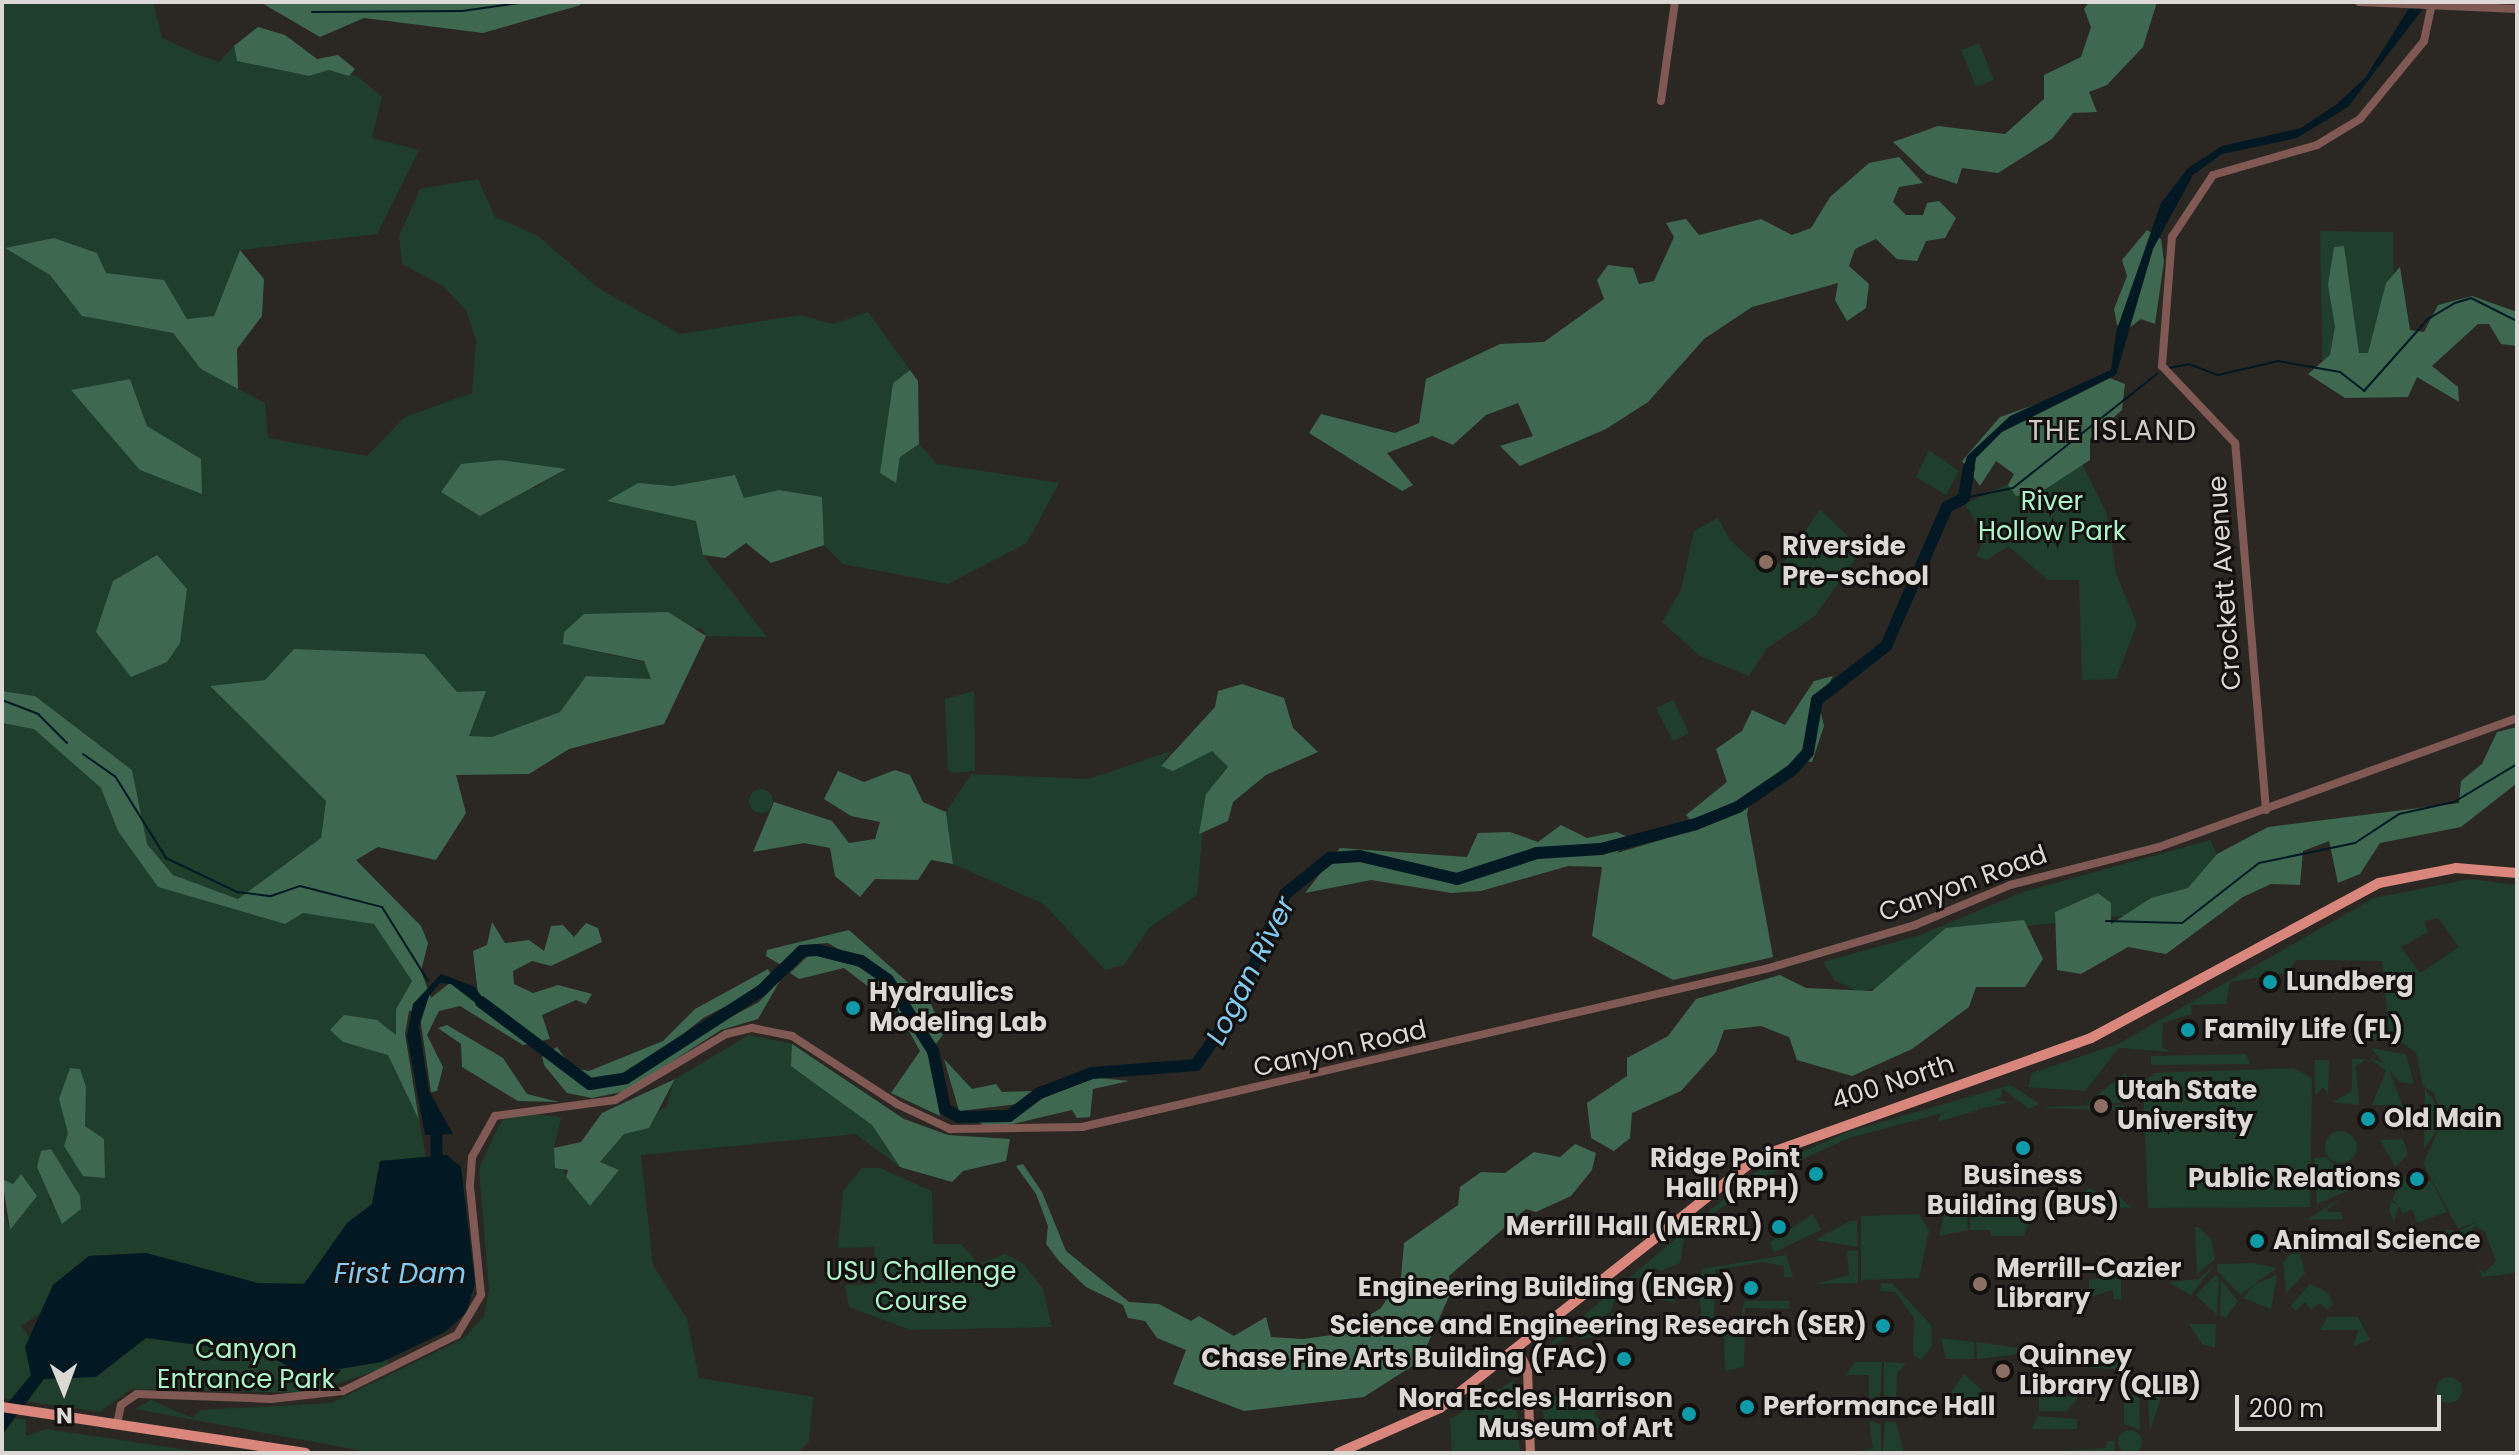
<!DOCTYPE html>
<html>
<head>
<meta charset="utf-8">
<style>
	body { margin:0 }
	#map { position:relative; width:2519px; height:1455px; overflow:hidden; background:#2b2824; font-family:Poppins,sans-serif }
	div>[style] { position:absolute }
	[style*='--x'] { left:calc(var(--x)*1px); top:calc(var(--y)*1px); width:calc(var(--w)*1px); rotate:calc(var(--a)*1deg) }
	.green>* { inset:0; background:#1f3e2c }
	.round { border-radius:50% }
	.forest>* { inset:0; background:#3f6850 }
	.water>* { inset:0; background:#021823 }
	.stream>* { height:2px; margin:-1px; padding:0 1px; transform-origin:1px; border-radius:1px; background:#021823 }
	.river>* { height:12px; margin:-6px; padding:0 6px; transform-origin:6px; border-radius:6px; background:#021823 }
	.tertiary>* { height:8px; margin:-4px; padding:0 4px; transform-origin:4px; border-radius:4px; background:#815954 }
	.secondary>* { height:9px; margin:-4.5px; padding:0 4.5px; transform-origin:4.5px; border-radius:4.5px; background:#b3736b }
	.primary>* { height:10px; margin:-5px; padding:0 5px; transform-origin:5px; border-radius:5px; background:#d9877d }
	.dots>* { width:22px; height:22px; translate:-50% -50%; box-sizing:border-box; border:4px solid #13110f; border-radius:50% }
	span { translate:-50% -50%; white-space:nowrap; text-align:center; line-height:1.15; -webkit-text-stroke:6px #13110f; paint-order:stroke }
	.park-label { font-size:26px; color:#adf3c8 }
	.poi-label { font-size:26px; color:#dbd8d6; font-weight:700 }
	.left { translate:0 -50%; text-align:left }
	.right { translate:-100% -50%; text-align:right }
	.street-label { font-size:26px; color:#dbd8d6 }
	.neighbourhood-label { font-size:28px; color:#d0cbc6; letter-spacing:2px }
	.water-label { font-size:28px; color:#82caf1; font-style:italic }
	.frame { position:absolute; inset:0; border:4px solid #dbd8d6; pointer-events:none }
	.north { position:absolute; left:24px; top:1351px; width:80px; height:80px; -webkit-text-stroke:6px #13110f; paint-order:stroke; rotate:179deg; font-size:22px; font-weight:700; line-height:32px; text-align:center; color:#dbd8d6 }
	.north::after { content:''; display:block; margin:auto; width:28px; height:36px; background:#dbd8d6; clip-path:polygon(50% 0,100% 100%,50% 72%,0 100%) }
	.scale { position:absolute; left:2235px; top:1395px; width:206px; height:36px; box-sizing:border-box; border:4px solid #dbd8d6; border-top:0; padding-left:10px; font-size:24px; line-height:28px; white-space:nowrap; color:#dbd8d6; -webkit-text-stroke:6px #13110f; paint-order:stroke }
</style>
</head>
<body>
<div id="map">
	<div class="green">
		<div style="clip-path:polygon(evenodd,2px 2px,153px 2px,162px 38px,199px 55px,219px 62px,234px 46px,238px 61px,309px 76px,329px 70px,357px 76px,382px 97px,372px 138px,419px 150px,377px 234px,240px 250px,214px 316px,187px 319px,164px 280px,106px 273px,97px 253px,54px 238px,6px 248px,50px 275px,82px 316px,173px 333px,201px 369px,265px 403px,268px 438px,367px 456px,405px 417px,472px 393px,476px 340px,466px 310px,443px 286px,402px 264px,399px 236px,420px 189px,478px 179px,495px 217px,537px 235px,598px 288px,680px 334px,801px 315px,833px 324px,868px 312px,910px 370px,893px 383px,888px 423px,895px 483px,899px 457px,919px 444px,937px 464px,1059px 483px,1027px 543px,948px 584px,843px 564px,824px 545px,821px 497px,779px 490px,744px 499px,735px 475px,673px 486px,638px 483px,697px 521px,703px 555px,767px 637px,706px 636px,702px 628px,563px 644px,644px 662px,652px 679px,586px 676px,560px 712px,492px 737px,469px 737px,457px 692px,294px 649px,265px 680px,211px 687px,326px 801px,321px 838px,238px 899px,173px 875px,147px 844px,132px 770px,35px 696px,2px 691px,2px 2px,130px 379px,147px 426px,72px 390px,130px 379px,2px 2px,500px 460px,544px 470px,564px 470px,534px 488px,500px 460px)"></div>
		<div style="clip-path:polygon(1979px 43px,1994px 80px,1976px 87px,1961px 50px)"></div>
		<div style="clip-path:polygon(2320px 231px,2393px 232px,2396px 381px,2323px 381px)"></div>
		<div style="clip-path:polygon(1929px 450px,1959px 471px,1946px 495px,1916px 477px)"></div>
		<div style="clip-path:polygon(2076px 452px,2107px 514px,2116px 574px,2137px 624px,2116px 679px,2082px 680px,2079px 580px,2048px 580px,2008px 546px,1987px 560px,1976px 556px,1985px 538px,1965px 504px)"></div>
		<div style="clip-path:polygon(1820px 509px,1862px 550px,1815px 616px,1767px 648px,1749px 676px,1700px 656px,1662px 622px,1681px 590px,1694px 531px,1718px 518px,1730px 540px,1761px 568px,1769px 558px,1782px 565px)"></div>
		<div style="clip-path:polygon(974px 691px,975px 771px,954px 773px,948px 770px,945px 699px)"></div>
		<div style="clip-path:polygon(1673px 700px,1689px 733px,1673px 741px,1656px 708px)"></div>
		<div style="clip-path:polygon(evenodd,2px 723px,34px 728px,101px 788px,118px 831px,158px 887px,285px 924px,303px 913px,374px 923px,412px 981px,396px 1009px,396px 1036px,343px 1042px,388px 1054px,419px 1120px,426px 1158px,380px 1161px,372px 1204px,304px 1284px,258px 1283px,146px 1253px,89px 1256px,53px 1285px,42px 1312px,21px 1326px,31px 1340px,142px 1332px,386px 1357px,390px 1366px,309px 1393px,131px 1389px,100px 1412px,2px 1398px,2px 1205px,10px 1230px,21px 1209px,20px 1175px,13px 1184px,2px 1179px,2px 723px,51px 1149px,63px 1178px,80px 1196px,50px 1203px,51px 1149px)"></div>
		<div style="clip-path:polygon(1171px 751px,1161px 766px,1212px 751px,1228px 767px,1206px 794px,1197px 895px,1149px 928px,1124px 965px,1105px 970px,1044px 904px,953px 864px,946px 812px,971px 774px,1089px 779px)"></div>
		<div class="round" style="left:749px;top:789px;width:24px;height:24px"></div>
		<div style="clip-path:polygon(2210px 840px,2217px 854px,2189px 891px,2132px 915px,1978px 931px,1890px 984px,1859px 992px,1834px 980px,1823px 962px,1920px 935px,2023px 892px)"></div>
		<div style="clip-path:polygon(evenodd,2470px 879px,2517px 885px,2517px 1273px,2482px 1277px,2478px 1266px,2484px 1273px,2496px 1261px,2485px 1232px,2476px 1226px,2462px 1238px,2459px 1231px,2480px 1220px,2458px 1229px,2423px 1163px,2443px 1121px,2434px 1093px,2423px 1086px,2416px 1052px,2396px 1039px,2369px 1040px,2369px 1030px,2389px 1030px,2382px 961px,2297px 960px,2287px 973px,2230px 982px,2226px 1004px,2191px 1005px,2192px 1014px,2163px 1023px,2162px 1047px,2170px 1052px,2119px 1048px,2085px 1091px,2028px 1087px,2032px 1073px,2118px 1044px,2374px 898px,2470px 879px,2438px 918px,2459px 947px,2420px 973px,2401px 947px,2428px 932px,2424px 921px,2438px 918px)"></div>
		<div style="clip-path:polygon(749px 1035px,792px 1044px,792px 1066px,872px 1125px,900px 1167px,856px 1134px,641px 1155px,653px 1265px,687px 1319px,699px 1378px,813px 1397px,809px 1441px,797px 1453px,374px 1453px,135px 1409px,151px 1400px,192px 1418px,201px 1410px,331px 1403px,463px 1339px,484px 1316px,489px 1290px,479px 1168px,501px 1121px,520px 1113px,561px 1117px,554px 1148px,566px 1176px,599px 1163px,623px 1134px,666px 1107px,675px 1079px)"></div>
		<div style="clip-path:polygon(2371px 1048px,2406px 1054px,2414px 1084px,2399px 1082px)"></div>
		<div style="clip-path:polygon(2246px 1054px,2250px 1064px,2151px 1065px,2151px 1056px)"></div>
		<div style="clip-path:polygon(2369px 1058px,2387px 1064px,2406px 1115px,2395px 1116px,2395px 1105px,2372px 1105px,2386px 1071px)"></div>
		<div style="clip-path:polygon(2352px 1059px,2366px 1059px,2356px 1066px,2359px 1105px,2332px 1102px,2352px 1091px)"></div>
		<div style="clip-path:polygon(2315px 1060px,2329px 1060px,2328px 1095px,2324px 1087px,2315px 1095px)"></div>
		<div style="clip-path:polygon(2294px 1068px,2312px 1078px,2310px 1207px,2148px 1208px,2143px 1084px,2154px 1073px)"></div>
		<div style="clip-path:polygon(2125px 1073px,2135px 1086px,2120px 1103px,2086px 1104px)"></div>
		<div style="clip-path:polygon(2010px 1085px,2040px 1104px,2029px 1109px,2002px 1088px,2002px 1097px,1849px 1138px,1764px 1177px,1685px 1234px,1680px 1263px,1660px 1271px,1651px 1265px,1677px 1303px,1646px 1296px,1645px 1278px,1633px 1278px,1630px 1297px,1614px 1300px,1611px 1312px,1535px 1356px,1756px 1172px,1847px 1132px)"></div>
		<div style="clip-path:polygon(2425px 1088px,2435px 1103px,2436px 1132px,2424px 1149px)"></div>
		<div style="clip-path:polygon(1992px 1099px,2011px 1102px,1980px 1109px,1978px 1102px,1979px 1110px,1937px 1122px,1941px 1114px,1973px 1103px)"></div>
		<div style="clip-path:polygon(2123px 1105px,2129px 1111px,2046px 1108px,2046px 1107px)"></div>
		<div class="round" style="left:2325px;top:1131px;width:32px;height:32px"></div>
		<div style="clip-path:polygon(2403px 1139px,2408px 1155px,2395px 1167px,2380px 1140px)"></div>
		<div style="clip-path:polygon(2325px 1157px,2361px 1185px,2317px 1204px,2314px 1158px)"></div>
		<div style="clip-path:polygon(862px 1168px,880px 1168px,932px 1191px,933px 1244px,961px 1244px,979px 1264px,1005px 1254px,1024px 1264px,1043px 1289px,1052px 1327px,911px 1330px,849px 1307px,845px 1285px,876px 1284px,874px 1247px,838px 1248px,843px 1191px)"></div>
		<div style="clip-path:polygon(2420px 1171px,2426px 1175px,2410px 1176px,2414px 1189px,2431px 1180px,2447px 1212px,2417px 1223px,2412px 1209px,2403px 1214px,2399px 1206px,2394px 1221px,2389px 1211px,2391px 1201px,2399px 1206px,2392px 1200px,2400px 1182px,2407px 1174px)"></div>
		<div style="clip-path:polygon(2089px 1188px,2103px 1195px,2110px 1188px,2132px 1208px,2049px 1203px,2062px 1190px,2076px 1201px)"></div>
		<div style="clip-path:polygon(2340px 1199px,2325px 1212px,2341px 1212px,2343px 1219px,2307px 1220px)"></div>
		<div style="clip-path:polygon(1813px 1214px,1821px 1230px,1774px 1252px,1770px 1242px)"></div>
		<div style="clip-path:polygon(1919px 1214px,1929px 1231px,1919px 1278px,1861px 1280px,1861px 1216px)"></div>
		<div style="clip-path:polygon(1944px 1214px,1967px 1214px,1968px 1230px,1939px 1236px)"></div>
		<div style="clip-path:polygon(1970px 1214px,2028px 1214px,2029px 1221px,2024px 1236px,1991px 1236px,1990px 1230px,1970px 1230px)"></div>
		<div style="clip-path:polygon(1720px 1218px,1730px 1226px,1738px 1221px,1743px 1235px,1695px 1238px)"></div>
		<div style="clip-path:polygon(1857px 1220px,1858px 1247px,1815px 1240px,1850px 1221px)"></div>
		<div style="clip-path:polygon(2198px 1227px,2211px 1239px,2215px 1259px,2197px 1274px,2195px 1228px,2182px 1228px)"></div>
		<div style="clip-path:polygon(2447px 1230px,2457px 1231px,2458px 1253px,2427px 1243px)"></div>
		<div style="clip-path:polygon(1858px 1250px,1858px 1283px,1815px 1284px,1849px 1275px,1847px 1251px)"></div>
		<div style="clip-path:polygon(2290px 1254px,2300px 1254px,2305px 1273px,2286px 1293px,2283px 1262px)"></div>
		<div style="clip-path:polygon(1786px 1255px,1793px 1277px,1784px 1277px,1784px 1266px,1762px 1262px,1715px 1270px,1717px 1284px,1698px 1284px,1702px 1269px)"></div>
		<div style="clip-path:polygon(2253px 1263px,2277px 1268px,2240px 1295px,2217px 1271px,2217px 1264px)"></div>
		<div style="clip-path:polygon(2215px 1264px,2191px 1295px,2168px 1282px,2199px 1279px)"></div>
		<div style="clip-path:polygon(2215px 1275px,2219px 1277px,2217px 1315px,2196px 1295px)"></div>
		<div style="clip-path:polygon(2277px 1275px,2271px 1309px,2243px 1298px,2254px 1285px)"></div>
		<div style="clip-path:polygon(2089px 1279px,2121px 1279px,2121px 1299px,2114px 1300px,2113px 1290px,2089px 1297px)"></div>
		<div style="clip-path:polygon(2221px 1280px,2238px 1301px,2226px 1318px,2220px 1315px)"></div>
		<div style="clip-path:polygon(1881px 1283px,1892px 1283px,1931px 1325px,1932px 1346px,1921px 1360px,1913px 1355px,1914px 1318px,1895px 1292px,1880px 1291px)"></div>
		<div style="clip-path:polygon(2310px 1284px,2328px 1293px,2333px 1304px,2327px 1310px,2319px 1303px,2311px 1310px,2305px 1302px,2296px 1311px,2291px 1306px)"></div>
		<div style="clip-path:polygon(1715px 1286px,1714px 1318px,1702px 1318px,1698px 1287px)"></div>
		<div style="clip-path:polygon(1744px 1301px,1789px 1301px,1789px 1309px,1745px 1308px,1744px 1367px,1725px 1371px,1724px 1334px,1739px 1334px)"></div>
		<div style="clip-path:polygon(1613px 1313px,1625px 1313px,1624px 1333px,1579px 1339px)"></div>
		<div style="clip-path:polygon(2327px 1317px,2358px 1317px,2370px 1340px,2353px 1346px,2358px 1330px,2320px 1330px)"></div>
		<div style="clip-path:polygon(2189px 1324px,2216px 1324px,2215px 1348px,2202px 1344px)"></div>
		<div style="clip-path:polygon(1941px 1338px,1974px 1342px,1974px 1359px,1946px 1359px)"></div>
		<div style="clip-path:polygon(1976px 1342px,2020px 1348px,2020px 1354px,1977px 1359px)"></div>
		<div style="clip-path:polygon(2091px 1346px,2092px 1356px,2125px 1355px,2129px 1348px,2134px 1355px,2121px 1369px,2091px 1368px)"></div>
		<div style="clip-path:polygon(1855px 1362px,1882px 1362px,1880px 1398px,1869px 1398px,1869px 1375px,1846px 1375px)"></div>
		<div style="clip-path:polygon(1884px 1362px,1907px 1363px,1897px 1372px,1896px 1398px,1884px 1395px)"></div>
		<div style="clip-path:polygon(1964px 1374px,1986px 1394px,1978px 1403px,1942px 1405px)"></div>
		<div class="round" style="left:2436px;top:1377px;width:26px;height:26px"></div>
		<div style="clip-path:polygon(1514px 1380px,1520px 1453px,1452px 1453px,1450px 1419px)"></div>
		<div style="clip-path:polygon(2156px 1383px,2161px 1399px,2150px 1430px,2147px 1387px)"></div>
		<div style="clip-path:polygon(2139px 1393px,2140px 1430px,2124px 1424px,2124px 1399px)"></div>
		<div style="clip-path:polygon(1539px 1396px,1609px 1397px,1594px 1414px,1609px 1430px,1548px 1434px)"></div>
		<div style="clip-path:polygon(2080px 1396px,2066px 1411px,2039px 1411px,2039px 1397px)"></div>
		<div style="clip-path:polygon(2px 1416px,26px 1420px,26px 1436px,46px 1429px,208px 1453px,2px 1453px)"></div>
		<div style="clip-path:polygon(2038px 1416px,2077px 1419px,2077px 1429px,2031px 1429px)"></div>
		<div style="clip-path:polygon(1869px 1421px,1881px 1424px,1881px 1453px,1845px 1453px,1873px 1449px)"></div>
		<div style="clip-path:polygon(1885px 1422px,1896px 1422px,1904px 1453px,1883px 1453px)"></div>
		<div class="round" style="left:2118px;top:1430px;width:24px;height:24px"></div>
		<div style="clip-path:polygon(2107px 1441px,2115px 1442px,2114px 1453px,2034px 1453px,2106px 1448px)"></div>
	</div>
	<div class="forest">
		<div style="clip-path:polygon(260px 2px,578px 2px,581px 5px,483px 33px,364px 18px,320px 37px)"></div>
		<div style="clip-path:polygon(2089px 2px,2157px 2px,2143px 47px,2107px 85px,2089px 92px,2097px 112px,2073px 113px,2052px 139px,1998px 173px,1962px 168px,1957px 184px,1927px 174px,1893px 142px,1938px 126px,2005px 134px,2044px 99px,2044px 75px,2081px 57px,2091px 27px,2084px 9px)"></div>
		<div style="clip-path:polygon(258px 27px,285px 35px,317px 59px,338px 55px,355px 69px,349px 76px,329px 70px,309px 76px,237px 61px,234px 46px)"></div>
		<div style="clip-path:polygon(1899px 157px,1923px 183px,1899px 187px,1893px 202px,1906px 215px,1923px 215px,1927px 203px,1939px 201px,1956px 218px,1945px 238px,1926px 241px,1917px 261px,1897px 259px,1876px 239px,1855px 249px,1849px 266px,1869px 284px,1866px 308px,1847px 321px,1835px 300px,1838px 283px,1752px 307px,1704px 339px,1648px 402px,1606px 429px,1520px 466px,1500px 446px,1533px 436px,1518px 403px,1486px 415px,1453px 445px,1432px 436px,1387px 453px,1413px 485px,1402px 491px,1309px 433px,1321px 414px,1395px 433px,1419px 423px,1426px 379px,1500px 344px,1544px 342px,1604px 299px,1597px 280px,1608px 265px,1633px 268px,1639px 284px,1654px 281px,1674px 237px,1666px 223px,1686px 219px,1699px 235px,1761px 219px,1792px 235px,1811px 228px,1830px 197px,1869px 163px)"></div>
		<div style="clip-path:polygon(2147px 230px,2161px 239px,2164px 261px,2155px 324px,2141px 319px,2128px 329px,2117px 325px,2114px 309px,2127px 276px,2122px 260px)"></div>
		<div style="clip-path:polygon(54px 238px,97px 253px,106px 273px,164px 280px,187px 319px,214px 316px,240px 250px,264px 279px,262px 316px,237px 349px,238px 389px,201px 369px,173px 333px,82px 316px,50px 275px,5px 248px)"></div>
		<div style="clip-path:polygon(2344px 246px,2359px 353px,2368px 353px,2386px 283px,2400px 267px,2410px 330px,2424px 332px,2438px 305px,2472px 296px,2517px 312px,2517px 346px,2501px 344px,2489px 324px,2478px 324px,2432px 366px,2458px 387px,2459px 402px,2417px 377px,2408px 397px,2345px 398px,2308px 374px,2330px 355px,2335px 327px,2328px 285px,2334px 247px)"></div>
		<div style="clip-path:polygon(910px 370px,918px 381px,919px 444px,900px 457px,896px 483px,880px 473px,893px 383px)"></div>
		<div style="clip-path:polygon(2110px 378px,2125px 384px,2122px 410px,2090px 439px,2090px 460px,2041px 492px,2016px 496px,2008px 485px,2014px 474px,1996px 461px,1980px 486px,1962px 461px,2000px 417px)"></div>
		<div style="clip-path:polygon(130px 379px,147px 426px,201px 459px,202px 494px,140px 470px,71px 390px)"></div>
		<div style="clip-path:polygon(500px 460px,566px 469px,480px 516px,441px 492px,461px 464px)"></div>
		<div style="clip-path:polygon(735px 475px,744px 498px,779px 490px,822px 497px,824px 545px,771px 563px,746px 543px,725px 558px,703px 555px,696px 521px,607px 501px,638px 483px,673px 486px)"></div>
		<div style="clip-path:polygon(157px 555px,187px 589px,180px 643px,167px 662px,131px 677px,96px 632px,113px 581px)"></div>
		<div style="clip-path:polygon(668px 612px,706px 636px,664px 724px,569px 749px,529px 774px,456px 775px,466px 813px,436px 860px,378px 847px,356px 860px,421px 926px,428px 943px,421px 971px,431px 998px,451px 982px,479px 1003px,473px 951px,487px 945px,492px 922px,505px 943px,529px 940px,544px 951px,551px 926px,563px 925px,574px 937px,586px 923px,598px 928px,602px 942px,551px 966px,532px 961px,513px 971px,514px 984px,533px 993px,558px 985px,592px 994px,586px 1004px,576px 1000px,542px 1015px,550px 1039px,523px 1045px,460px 1006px,439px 1011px,427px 1035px,443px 1067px,437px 1091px,431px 1092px,419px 1010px,409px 1011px,405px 1034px,419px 1120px,388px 1055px,343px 1042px,330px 1030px,344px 1015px,377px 1020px,396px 1035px,396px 1009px,412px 981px,374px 924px,303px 913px,285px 924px,158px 887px,118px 831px,101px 788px,34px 729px,2px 723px,2px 691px,35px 696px,132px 770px,147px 844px,173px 875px,238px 899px,321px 838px,326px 801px,210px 686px,265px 680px,294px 649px,424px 654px,457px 692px,486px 691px,469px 736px,492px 737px,560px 712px,586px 676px,651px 679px,644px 661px,563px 644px,564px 632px,584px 614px)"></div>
		<div style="clip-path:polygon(1833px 676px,1819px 704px,1824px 726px,1812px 762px,1797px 760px,1750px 796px,1747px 815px,1773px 957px,1673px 980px,1592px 936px,1602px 867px,1568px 866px,1481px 891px,1451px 893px,1371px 880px,1305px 893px,1340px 848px,1467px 857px,1478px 833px,1510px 832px,1538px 842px,1561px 825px,1587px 838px,1617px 832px,1630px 838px,1617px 853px,1698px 829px,1686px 815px,1727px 782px,1716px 749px,1742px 731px,1752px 710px,1785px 725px,1814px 681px)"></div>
		<div style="clip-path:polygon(1242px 684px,1284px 698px,1293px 728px,1318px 752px,1266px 775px,1233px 802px,1228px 821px,1199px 834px,1206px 794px,1228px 767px,1212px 751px,1173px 771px,1161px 766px,1215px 707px,1218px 691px)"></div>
		<div style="clip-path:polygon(2517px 727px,2517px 783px,2461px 827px,2380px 843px,2360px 874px,2338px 883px,2329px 841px,2303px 851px,2300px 885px,2271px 884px,2243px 897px,2166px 954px,2128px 947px,2081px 974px,2057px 970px,2055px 912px,2098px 893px,2111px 903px,2111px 924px,2151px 898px,2188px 888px,2217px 854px,2268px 827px,2459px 803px,2461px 781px,2482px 764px,2497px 732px)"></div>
		<div style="clip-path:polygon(895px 770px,910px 775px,923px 802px,946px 812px,953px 864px,931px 860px,918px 880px,875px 879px,860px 897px,835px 876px,830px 848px,804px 843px,753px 852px,774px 802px,832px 821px,849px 843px,875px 839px,880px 822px,851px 816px,824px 799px,838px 771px,864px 782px)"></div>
		<div style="clip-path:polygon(2024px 920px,2043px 959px,2025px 987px,1976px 987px,1969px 1007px,1912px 1049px,1852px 1076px,1797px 1060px,1789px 1037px,1761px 1026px,1724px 1030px,1716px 1052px,1681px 1091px,1632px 1113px,1630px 1138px,1614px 1151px,1591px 1138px,1587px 1103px,1627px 1076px,1627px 1058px,1668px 1036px,1696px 999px,1780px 975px,1806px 988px,1872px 991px,1946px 928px)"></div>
		<div style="clip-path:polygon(849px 930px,930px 1002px,944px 1033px,936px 1044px,926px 1033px,940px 1116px,891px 1093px,920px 1051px,897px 1009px,844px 968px,799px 979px,790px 973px,810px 954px,849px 964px,852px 957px,828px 943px,806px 945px,781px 965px,766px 956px,767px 950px)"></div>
		<div style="clip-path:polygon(768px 969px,772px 976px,763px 987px,703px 1018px,652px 1059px,759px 1002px,781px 979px,758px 1019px,721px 1030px,626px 1091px,592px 1098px,567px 1093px,544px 1065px,542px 1055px,557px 1047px,572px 1068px,589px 1071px,663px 1041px,695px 1009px)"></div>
		<div style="clip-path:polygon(447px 1025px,503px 1058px,527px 1094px,559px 1102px,518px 1101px,462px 1067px,461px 1044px,438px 1028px)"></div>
		<div style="clip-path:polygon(792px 1044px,904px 1119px,948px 1135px,1010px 1139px,1006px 1161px,963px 1171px,952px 1182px,900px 1167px,872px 1125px,791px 1066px)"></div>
		<div style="clip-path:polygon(944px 1059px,972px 1089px,996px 1084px,1002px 1092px,1037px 1091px,1039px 1098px,1090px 1077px,1129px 1081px,1093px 1089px,1090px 1117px,1077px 1118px,1072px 1110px,991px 1129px,976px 1121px,1017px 1117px,1019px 1104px,959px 1111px)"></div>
		<div style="clip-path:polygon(70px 1068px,80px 1069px,86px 1087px,85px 1126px,104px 1139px,105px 1178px,83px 1176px,64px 1146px,68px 1133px,59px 1099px)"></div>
		<div style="clip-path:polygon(675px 1079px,649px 1128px,624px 1134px,600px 1162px,619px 1170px,590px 1206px,566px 1177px,568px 1170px,555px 1168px,554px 1148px,581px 1142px,602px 1113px)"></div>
		<div style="clip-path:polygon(1575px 1144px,1596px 1153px,1592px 1170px,1571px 1196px,1536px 1212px,1526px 1209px,1449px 1276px,1451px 1292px,1420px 1361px,1364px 1397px,1244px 1411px,1173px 1384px,1186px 1350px,1157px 1338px,1145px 1321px,1128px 1318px,1123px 1305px,1086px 1287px,1059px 1261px,1046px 1244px,1048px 1226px,1036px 1194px,1016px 1166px,1023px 1164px,1042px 1192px,1066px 1251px,1129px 1302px,1159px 1304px,1191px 1321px,1199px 1316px,1234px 1336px,1266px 1317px,1271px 1337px,1303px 1339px,1339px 1334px,1381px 1308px,1401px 1277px,1404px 1243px,1458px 1205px,1460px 1187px,1481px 1172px,1505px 1173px,1534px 1152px,1560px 1157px)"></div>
		<div style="clip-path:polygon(51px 1149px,80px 1196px,81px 1209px,62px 1224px,37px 1167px,41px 1151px)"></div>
		<div style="clip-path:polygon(21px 1174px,37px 1196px,10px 1230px,2px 1179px,13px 1184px)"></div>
	</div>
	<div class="water">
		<div style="clip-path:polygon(2413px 2px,2428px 2px,2348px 107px,2297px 138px,2222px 154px,2193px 175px,2153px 249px,2116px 375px,2002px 432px,1976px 458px,1972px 485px,1961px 478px,1967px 456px,2010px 416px,2111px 370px,2116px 332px,2161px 203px,2188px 168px,2222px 146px,2301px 128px,2337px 104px,2365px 78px)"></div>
		<div style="clip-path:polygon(441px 974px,475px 987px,499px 1021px,451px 984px,440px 983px,429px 996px,419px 1027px,429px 1091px,453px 1134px,425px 1135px,407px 1036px,413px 1004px)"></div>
		<div style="clip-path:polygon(447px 1155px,461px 1167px,475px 1283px,466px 1313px,445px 1332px,382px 1362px,304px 1375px,265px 1354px,146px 1338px,96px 1377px,44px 1379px,2px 1435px,2px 1410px,31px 1375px,25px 1347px,53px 1285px,89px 1256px,146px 1253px,258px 1283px,304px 1284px,347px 1223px,372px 1204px,380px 1161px)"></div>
	</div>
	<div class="stream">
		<div style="--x:312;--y:12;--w:150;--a:-0.4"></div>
		<div style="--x:462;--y:11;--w:65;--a:-8"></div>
		<div style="--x:2169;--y:368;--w:20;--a:-11"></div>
		<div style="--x:2189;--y:364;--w:31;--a:21"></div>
		<div style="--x:2218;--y:375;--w:62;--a:-13.1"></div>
		<div style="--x:2278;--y:361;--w:63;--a:10.1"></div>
		<div style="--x:2340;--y:372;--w:31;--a:38"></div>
		<div style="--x:2364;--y:391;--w:96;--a:-48.4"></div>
		<div style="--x:2428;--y:319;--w:31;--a:-31"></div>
		<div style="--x:2455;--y:303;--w:17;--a:-17"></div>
		<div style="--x:2471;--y:298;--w:51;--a:26.6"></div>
		<div style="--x:1964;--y:498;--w:50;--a:-11.5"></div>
		<div style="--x:2013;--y:488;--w:184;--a:-38.4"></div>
		<div style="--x:2;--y:700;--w:39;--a:21"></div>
		<div style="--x:38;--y:714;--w:41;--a:45"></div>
		<div style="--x:83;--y:754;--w:39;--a:35"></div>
		<div style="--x:115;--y:776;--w:97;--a:58.1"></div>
		<div style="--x:166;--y:858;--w:79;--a:25.6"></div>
		<div style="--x:237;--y:892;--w:34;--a:7"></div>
		<div style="--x:271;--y:896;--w:31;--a:-19"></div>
		<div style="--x:300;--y:886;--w:85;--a:14.4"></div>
		<div style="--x:382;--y:907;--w:87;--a:58.1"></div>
		<div style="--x:2106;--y:921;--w:76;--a:1.5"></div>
		<div style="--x:2182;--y:923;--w:98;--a:-37.9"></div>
		<div style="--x:2259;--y:863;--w:98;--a:-11.8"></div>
		<div style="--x:2355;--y:843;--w:53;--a:-33.4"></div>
		<div style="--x:2399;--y:814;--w:56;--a:-12.3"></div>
		<div style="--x:2454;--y:802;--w:74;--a:-31.1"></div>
	</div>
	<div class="river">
		<div style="--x:481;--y:1002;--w:136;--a:37"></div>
		<div style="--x:590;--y:1084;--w:36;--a:-9"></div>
		<div style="--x:626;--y:1078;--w:162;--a:-32.9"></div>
		<div style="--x:762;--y:990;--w:56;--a:-44.3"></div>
		<div style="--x:802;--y:951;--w:15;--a:-4"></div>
		<div style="--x:817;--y:950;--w:45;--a:14"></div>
		<div style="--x:861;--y:961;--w:33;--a:35"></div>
		<div style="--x:888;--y:980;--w:84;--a:57.6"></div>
		<div style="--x:933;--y:1051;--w:59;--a:78.3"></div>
		<div style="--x:945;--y:1109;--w:16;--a:30"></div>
		<div style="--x:959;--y:1117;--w:50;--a:-1.1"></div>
		<div style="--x:1009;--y:1116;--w:39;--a:-37"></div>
		<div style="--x:1040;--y:1093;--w:56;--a:-21"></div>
		<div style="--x:1092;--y:1073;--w:104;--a:-4.4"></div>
		<div style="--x:1196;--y:1065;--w:68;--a:-55.1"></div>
		<div style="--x:1235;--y:1009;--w:125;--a:-66.5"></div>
		<div style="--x:1285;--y:894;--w:58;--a:-38.7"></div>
		<div style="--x:1330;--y:858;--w:30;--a:-4"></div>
		<div style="--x:1360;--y:856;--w:100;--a:13.3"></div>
		<div style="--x:1457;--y:879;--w:84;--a:-18"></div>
		<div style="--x:1537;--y:853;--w:64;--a:-3.6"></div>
		<div style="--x:1601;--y:849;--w:98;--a:-14.7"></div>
		<div style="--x:1696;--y:824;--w:45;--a:-22"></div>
		<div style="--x:1738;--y:807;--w:65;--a:-34.4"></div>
		<div style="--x:1792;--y:770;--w:24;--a:-48"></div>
		<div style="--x:1808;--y:752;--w:53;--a:-80.2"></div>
		<div style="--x:1817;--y:700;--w:88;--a:-38"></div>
		<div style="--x:1886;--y:646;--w:152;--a:-66.3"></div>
		<div style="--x:1947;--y:507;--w:19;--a:-28"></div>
		<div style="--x:1964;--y:498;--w:31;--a:-81"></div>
		<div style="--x:436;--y:1122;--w:48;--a:88.8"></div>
	</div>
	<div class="tertiary">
		<div style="--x:2359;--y:2;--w:158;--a:2.5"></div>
		<div style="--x:1661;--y:101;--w:100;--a:-82"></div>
		<div style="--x:2266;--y:810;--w:368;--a:-94.8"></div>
		<div style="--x:2235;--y:443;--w:106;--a:-133.5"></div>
		<div style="--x:2162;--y:366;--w:129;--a:-85.6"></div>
		<div style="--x:2172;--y:237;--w:74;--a:-56.5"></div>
		<div style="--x:2213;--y:175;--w:108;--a:-16.1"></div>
		<div style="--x:2317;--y:145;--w:50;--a:-31.2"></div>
		<div style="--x:2360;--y:119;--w:101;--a:-50.6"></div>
		<div style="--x:2424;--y:41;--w:33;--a:-78"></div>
		<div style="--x:117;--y:1424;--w:19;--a:-78"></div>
		<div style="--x:121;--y:1405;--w:19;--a:-35"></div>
		<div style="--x:137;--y:1394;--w:134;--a:2.1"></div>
		<div style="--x:271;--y:1399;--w:72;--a:-6.3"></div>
		<div style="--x:343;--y:1391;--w:127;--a:-26.2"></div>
		<div style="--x:457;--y:1335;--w:47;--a:-59"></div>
		<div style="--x:481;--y:1295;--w:110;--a:-95.8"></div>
		<div style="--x:470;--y:1186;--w:29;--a:-86"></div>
		<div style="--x:472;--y:1157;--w:47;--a:-60.7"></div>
		<div style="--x:495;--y:1116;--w:121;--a:-7.6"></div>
		<div style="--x:615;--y:1100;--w:129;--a:-30.7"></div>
		<div style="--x:726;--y:1034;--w:27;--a:-13"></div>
		<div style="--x:752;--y:1028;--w:41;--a:11.3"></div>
		<div style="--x:792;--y:1036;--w:125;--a:32.9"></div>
		<div style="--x:897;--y:1104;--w:59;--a:25.3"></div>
		<div style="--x:950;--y:1129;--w:132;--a:-0.9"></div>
		<div style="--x:1082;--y:1127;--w:705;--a:-13.03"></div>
		<div style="--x:1769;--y:968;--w:152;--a:-16.4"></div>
		<div style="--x:1915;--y:925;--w:103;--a:-22.8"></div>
		<div style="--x:2010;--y:885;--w:154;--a:-14.3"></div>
		<div style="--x:2159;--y:847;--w:381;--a:-19.8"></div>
	</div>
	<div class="secondary">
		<div style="--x:1517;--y:1349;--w:22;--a:63"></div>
		<div style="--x:1527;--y:1369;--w:84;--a:88"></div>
	</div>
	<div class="primary">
		<div style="--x:2;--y:1407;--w:307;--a:8.6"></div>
		<div style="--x:1338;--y:1453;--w:111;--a:-23.8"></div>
		<div style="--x:1440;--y:1408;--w:403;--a:-38.3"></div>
		<div style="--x:1756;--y:1158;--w:356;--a:-19.7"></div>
		<div style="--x:2091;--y:1038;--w:327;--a:-28.3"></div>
		<div style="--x:2379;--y:883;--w:78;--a:-11"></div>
		<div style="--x:2456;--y:868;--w:61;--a:4.7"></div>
	</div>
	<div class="dots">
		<div style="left:1766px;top:562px;background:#8d6e63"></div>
		<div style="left:2270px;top:982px;background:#0f9aa8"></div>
		<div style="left:853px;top:1008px;background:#0f9aa8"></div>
		<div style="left:2188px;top:1030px;background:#0f9aa8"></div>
		<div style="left:2101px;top:1106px;background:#8d6e63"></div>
		<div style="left:2368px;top:1119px;background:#0f9aa8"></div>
		<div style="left:2023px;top:1148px;background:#0f9aa8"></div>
		<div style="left:1816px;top:1174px;background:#0f9aa8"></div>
		<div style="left:2417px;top:1179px;background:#0f9aa8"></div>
		<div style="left:1779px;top:1227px;background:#0f9aa8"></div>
		<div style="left:2257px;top:1241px;background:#0f9aa8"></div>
		<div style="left:1980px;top:1284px;background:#8d6e63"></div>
		<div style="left:1751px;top:1288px;background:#0f9aa8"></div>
		<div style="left:1883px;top:1326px;background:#0f9aa8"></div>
		<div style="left:1624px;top:1359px;background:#0f9aa8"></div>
		<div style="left:2003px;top:1371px;background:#8d6e63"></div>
		<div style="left:1747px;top:1407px;background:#0f9aa8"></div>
		<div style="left:1689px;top:1414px;background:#0f9aa8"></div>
	</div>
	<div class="park-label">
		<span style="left:2052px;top:517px">River<br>Hollow Park</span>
		<span style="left:921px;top:1287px">USU Challenge<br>Course</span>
		<span style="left:246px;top:1365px">Canyon<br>Entrance Park</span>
	</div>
	<div class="poi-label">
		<span class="left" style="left:1782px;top:562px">Riverside<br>Pre-school</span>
		<span class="left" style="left:2286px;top:982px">Lundberg</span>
		<span class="left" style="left:869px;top:1008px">Hydraulics<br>Modeling Lab</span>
		<span class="left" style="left:2204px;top:1030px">Family Life (FL)</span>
		<span class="left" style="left:2117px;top:1106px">Utah State<br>University</span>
		<span class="left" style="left:2384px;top:1119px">Old Main</span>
		<span class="right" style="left:1800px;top:1174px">Ridge Point<br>Hall (RPH)</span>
		<span style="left:2023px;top:1191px">Business<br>Building (BUS)</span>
		<span class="right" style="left:2401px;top:1179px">Public Relations</span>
		<span class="right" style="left:1763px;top:1227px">Merrill Hall (MERRL)</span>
		<span class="left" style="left:2273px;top:1241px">Animal Science</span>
		<span class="left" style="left:1996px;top:1284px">Merrill-Cazier<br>Library</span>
		<span class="right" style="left:1735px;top:1288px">Engineering Building (ENGR)</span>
		<span class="right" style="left:1867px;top:1326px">Science and Engineering Research (SER)</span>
		<span class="left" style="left:2019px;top:1371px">Quinney<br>Library (QLIB)</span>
		<span class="right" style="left:1608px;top:1359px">Chase Fine Arts Building (FAC)</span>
		<span class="right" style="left:1673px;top:1414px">Nora Eccles Harrison<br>Museum of Art</span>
		<span class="left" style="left:1763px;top:1407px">Performance Hall</span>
	</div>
	<div class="street-label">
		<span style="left:2225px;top:583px;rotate:-94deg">Crockett Avenue</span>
		<span style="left:1963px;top:884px;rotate:-20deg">Canyon Road</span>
		<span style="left:1340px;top:1049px;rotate:-13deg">Canyon Road</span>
		<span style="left:1893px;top:1083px;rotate:-18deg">400 North</span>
	</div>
	<div class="neighbourhood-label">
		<span style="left:2113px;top:431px">THE ISLAND</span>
	</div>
	<div class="water-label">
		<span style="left:1251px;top:971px;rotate:-63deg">Logan River</span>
		<span style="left:400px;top:1274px">First Dam</span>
	</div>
	<div class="frame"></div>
	<div class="north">N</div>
	<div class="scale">200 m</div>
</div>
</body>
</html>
